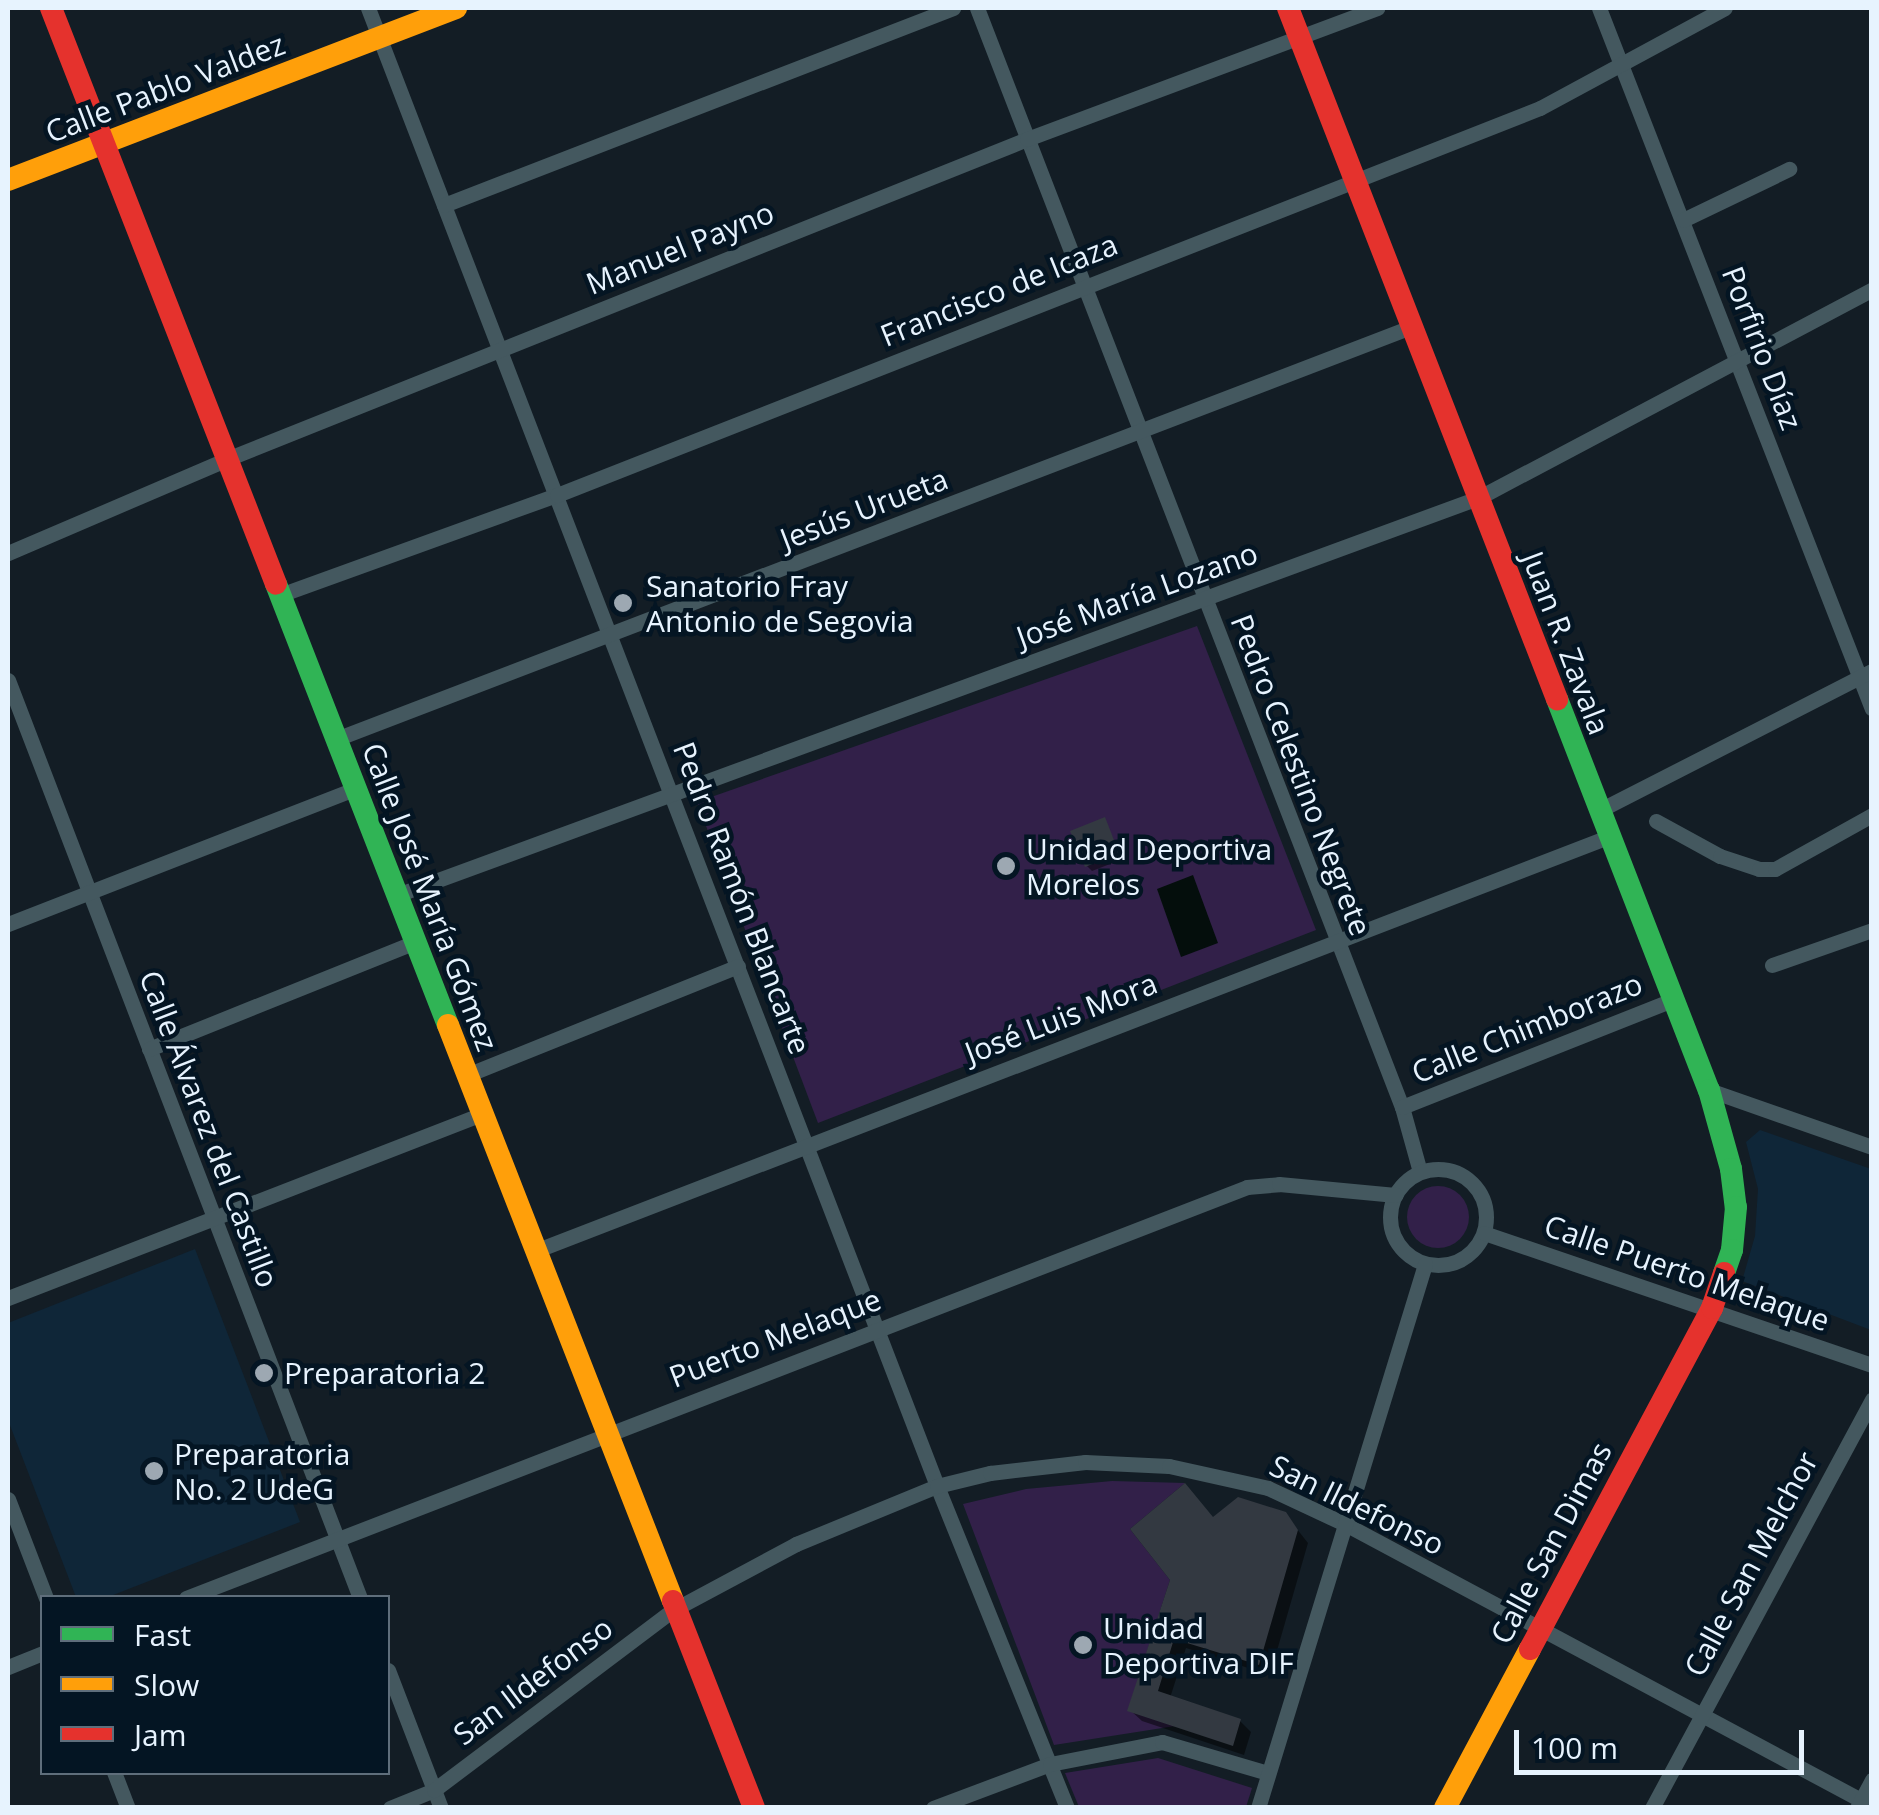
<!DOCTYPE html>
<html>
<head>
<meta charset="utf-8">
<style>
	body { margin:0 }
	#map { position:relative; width:1879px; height:1815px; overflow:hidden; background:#131d25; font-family:"Open Sans",sans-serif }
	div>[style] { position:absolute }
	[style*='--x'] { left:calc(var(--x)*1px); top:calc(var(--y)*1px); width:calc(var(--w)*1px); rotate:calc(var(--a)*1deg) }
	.built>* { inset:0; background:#0f2638 }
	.green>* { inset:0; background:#322049 }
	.round { border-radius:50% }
	.water>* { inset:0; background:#040e0c }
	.shadow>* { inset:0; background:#0007 }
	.building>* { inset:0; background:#333941 }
	.street>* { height:15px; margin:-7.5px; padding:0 7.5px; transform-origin:7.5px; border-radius:7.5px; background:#44585f }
	.street>.ring { margin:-7.5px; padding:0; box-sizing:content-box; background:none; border:15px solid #44585f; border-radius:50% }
	.fast>* { height:22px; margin:-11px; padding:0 11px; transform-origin:11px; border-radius:11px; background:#30b455 }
	.slow>* { height:22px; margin:-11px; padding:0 11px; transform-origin:11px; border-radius:11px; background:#ff9f0a }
	.jam>* { height:22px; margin:-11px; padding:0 11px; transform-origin:11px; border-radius:11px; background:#e5322d }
	.dots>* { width:28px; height:28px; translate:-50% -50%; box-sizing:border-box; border:5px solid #041523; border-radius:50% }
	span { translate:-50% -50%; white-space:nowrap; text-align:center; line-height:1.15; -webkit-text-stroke:9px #041523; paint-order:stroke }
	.street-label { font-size:30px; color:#e7f3fe }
	.poi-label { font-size:30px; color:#e7f3fe }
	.left { translate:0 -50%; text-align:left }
	.frame { position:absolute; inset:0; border:10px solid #e7f3fe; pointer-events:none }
	.legend { position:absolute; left:40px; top:1595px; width:350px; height:180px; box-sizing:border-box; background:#041523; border:2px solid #5f6e7b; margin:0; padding:12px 18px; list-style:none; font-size:30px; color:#e7f3fe }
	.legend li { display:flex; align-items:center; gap:20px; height:50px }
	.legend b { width:50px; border:2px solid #5f6e7b }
	.scale { position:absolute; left:1514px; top:1730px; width:290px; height:45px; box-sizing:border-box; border:5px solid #e7f3fe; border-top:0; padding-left:12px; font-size:30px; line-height:35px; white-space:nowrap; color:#e7f3fe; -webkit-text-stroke:8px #041523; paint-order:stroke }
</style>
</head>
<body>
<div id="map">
	<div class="built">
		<div style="clip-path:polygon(1760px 1130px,1871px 1169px,1871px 1330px,1742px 1281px,1755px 1236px,1758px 1189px,1746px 1142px)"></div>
		<div style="clip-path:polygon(195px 1249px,300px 1522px,108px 1597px,76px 1597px,8px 1420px,8px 1323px)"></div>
	</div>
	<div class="green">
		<div style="clip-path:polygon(1197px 626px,1316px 930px,818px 1123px,697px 802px)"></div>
		<div class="round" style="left:1407px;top:1186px;width:62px;height:62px"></div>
		<div style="clip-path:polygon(1112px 1481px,1185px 1483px,1130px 1529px,1170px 1580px,1128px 1710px,1175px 1726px,1054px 1745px,963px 1504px,1026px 1489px)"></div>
		<div style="clip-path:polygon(1158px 1758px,1252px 1788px,1246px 1807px,1079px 1807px,1065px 1773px)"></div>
	</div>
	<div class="water">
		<div style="clip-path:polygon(1193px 875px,1218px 943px,1181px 957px,1157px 889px)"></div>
	</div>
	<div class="shadow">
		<div style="clip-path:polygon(1104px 820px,1123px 859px,1092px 871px,1087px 866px)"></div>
		<div style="clip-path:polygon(1285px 1514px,1308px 1543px,1270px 1675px,1186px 1648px,1170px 1698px,1240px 1721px,1251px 1732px,1244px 1755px,1142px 1721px,1130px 1710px,1214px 1519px)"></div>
	</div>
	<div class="building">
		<div style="clip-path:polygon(1105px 817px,1119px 853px,1085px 867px,1070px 831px)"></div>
		<div style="clip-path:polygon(1185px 1483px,1213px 1517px,1238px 1497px,1286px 1512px,1298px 1530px,1259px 1665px,1174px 1639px,1158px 1691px,1241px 1719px,1233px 1746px,1127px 1711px,1170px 1580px,1130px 1529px)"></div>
	</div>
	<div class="street">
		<div style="--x:368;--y:8;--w:1584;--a:68.94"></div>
		<div style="--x:937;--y:1486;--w:347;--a:68"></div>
		<div style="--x:977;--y:8;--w:1178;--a:68.86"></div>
		<div style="--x:1402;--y:1107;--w:67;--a:74.5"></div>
		<div style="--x:1599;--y:8;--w:752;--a:68.72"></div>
		<div style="--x:444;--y:205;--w:546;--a:-21.16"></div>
		<div style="--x:1683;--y:220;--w:118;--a:-25.7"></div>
		<div style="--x:8;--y:553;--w:238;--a:-23.2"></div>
		<div style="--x:227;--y:459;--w:862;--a:-21.8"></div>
		<div style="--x:1027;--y:139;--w:374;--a:-20.5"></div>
		<div style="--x:280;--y:595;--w:294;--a:-19.9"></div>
		<div style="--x:557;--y:495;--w:1056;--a:-21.49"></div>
		<div style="--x:1540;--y:108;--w:210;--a:-28.4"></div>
		<div style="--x:8;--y:680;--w:983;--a:69.02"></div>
		<div style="--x:336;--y:739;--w:1151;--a:-20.97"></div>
		<div style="--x:1598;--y:811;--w:308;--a:-27.1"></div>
		<div style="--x:1656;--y:821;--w:73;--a:28.7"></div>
		<div style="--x:1720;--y:856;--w:41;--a:18.4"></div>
		<div style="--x:1759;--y:869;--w:16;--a:0"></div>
		<div style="--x:1775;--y:869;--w:111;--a:-29.1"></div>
		<div style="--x:397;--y:895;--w:1152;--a:-20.17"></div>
		<div style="--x:1478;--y:498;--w:446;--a:-27.9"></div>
		<div style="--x:8;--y:924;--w:372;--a:-21.3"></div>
		<div style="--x:1772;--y:965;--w:106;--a:-19.3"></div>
		<div style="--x:149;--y:1049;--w:287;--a:-21.9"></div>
		<div style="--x:467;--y:1075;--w:292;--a:-21.9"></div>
		<div style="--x:1709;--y:1090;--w:173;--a:19.3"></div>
		<div style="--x:1402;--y:1107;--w:290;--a:-21.6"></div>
		<div class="ring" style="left:1390px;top:1169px;width:81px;height:81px"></div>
		<div style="--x:1484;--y:1233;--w:410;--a:18.8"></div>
		<div style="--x:535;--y:1251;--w:1150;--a:-21.1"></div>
		<div style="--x:8;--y:1298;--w:508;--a:-21.22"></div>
		<div style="--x:8;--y:1499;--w:106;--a:69"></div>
		<div style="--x:186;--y:1598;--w:1138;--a:-21.17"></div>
		<div style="--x:1247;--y:1187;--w:32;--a:-5"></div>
		<div style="--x:1279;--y:1184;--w:117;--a:5.4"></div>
		<div style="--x:8;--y:1667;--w:37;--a:-22"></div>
		<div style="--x:388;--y:1670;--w:148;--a:69"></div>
		<div style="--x:114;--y:1772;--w:39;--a:69"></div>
		<div style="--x:390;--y:1808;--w:48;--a:-22.2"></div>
		<div style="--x:434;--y:1790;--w:299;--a:-37"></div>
		<div style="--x:673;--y:1610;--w:140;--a:-28.2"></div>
		<div style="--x:796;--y:1544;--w:152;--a:-22.4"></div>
		<div style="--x:937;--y:1486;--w:55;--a:-13.8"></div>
		<div style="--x:990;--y:1473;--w:96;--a:-6.6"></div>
		<div style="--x:1085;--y:1462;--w:84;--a:2.7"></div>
		<div style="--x:1169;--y:1466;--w:101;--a:12.5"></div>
		<div style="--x:1268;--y:1488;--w:85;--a:25.1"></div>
		<div style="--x:1345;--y:1524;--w:598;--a:28.15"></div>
		<div style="--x:933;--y:1808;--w:125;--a:-20.6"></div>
		<div style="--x:1050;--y:1764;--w:114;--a:-11.1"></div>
		<div style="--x:1162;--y:1742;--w:110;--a:16.3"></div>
		<div style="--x:1258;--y:1808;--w:569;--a:-72.93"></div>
		<div style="--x:1652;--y:1808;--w:464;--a:-61.7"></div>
		<div style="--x:1857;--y:1808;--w:32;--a:-62"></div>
	</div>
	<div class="fast">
		<div style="--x:276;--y:584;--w:473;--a:68.7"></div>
		<div style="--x:1557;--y:699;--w:420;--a:68.8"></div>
		<div style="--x:1709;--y:1090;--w:82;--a:74.4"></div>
		<div style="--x:1731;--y:1169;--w:38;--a:83"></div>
		<div style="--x:1736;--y:1207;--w:43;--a:95.3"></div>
		<div style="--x:1732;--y:1250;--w:24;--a:109"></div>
	</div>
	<div class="slow">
		<div style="--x:8;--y:180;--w:480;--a:-21"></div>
		<div style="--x:448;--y:1025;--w:618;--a:68.66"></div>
		<div style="--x:1445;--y:1808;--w:180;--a:-61.9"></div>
	</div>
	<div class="jam">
		<div style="--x:51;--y:8;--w:618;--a:68.66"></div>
		<div style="--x:1288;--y:8;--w:742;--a:68.73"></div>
		<div style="--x:673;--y:1601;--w:222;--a:68.6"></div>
		<div style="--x:1530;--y:1649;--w:387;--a:-61.9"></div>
		<div style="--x:1712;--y:1308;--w:37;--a:-71"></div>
	</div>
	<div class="dots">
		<div style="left:623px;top:603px;background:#9da8b2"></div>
		<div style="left:1006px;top:866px;background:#9da8b2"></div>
		<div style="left:264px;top:1373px;background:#9da8b2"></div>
		<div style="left:154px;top:1471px;background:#9da8b2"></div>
		<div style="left:1083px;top:1645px;background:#9da8b2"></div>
	</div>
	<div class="street-label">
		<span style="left:165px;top:88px;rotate:-21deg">Calle Pablo Valdez</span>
		<span style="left:680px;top:248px;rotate:-22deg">Manuel Payno</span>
		<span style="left:999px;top:290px;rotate:-22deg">Francisco de Icaza</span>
		<span style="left:1762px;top:348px;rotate:69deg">Porfirio Díaz</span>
		<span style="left:864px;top:509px;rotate:-21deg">Jesús Urueta</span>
		<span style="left:1137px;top:595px;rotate:-20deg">José María Lozano</span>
		<span style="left:1566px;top:643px;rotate:69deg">Juan R. Zavala</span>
		<span style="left:1301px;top:775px;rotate:69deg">Pedro Celestino Negrete</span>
		<span style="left:430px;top:897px;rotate:69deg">Calle José María Gómez</span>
		<span style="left:742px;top:898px;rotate:69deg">Pedro Ramón Blancarte</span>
		<span style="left:1061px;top:1018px;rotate:-21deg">José Luis Mora</span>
		<span style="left:1527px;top:1028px;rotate:-22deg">Calle Chimborazo</span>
		<span style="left:209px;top:1129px;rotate:69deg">Calle Álvarez del Castillo</span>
		<span style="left:1687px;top:1273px;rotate:19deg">Calle Puerto Melaque</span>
		<span style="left:775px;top:1338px;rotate:-21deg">Puerto Melaque</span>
		<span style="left:1357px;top:1505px;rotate:26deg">San Ildefonso</span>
		<span style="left:1551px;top:1543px;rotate:-62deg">Calle San Dimas</span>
		<span style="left:1751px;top:1564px;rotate:-62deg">Calle San Melchor</span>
		<span style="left:533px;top:1681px;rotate:-37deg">San Ildefonso</span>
	</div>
	<div class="poi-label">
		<span class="left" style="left:646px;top:603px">Sanatorio Fray<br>Antonio de Segovia</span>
		<span class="left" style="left:1026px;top:866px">Unidad Deportiva<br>Morelos</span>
		<span class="left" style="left:284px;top:1373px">Preparatoria 2</span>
		<span class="left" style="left:174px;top:1471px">Preparatoria<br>No. 2 UdeG</span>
		<span class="left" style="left:1103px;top:1645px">Unidad<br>Deportiva DIF</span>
	</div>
	<div class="frame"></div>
	<ul class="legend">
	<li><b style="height:12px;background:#30b455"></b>Fast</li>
	<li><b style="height:12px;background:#ff9f0a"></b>Slow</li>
	<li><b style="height:12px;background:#e5322d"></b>Jam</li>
	</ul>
	<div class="scale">100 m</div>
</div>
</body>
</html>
